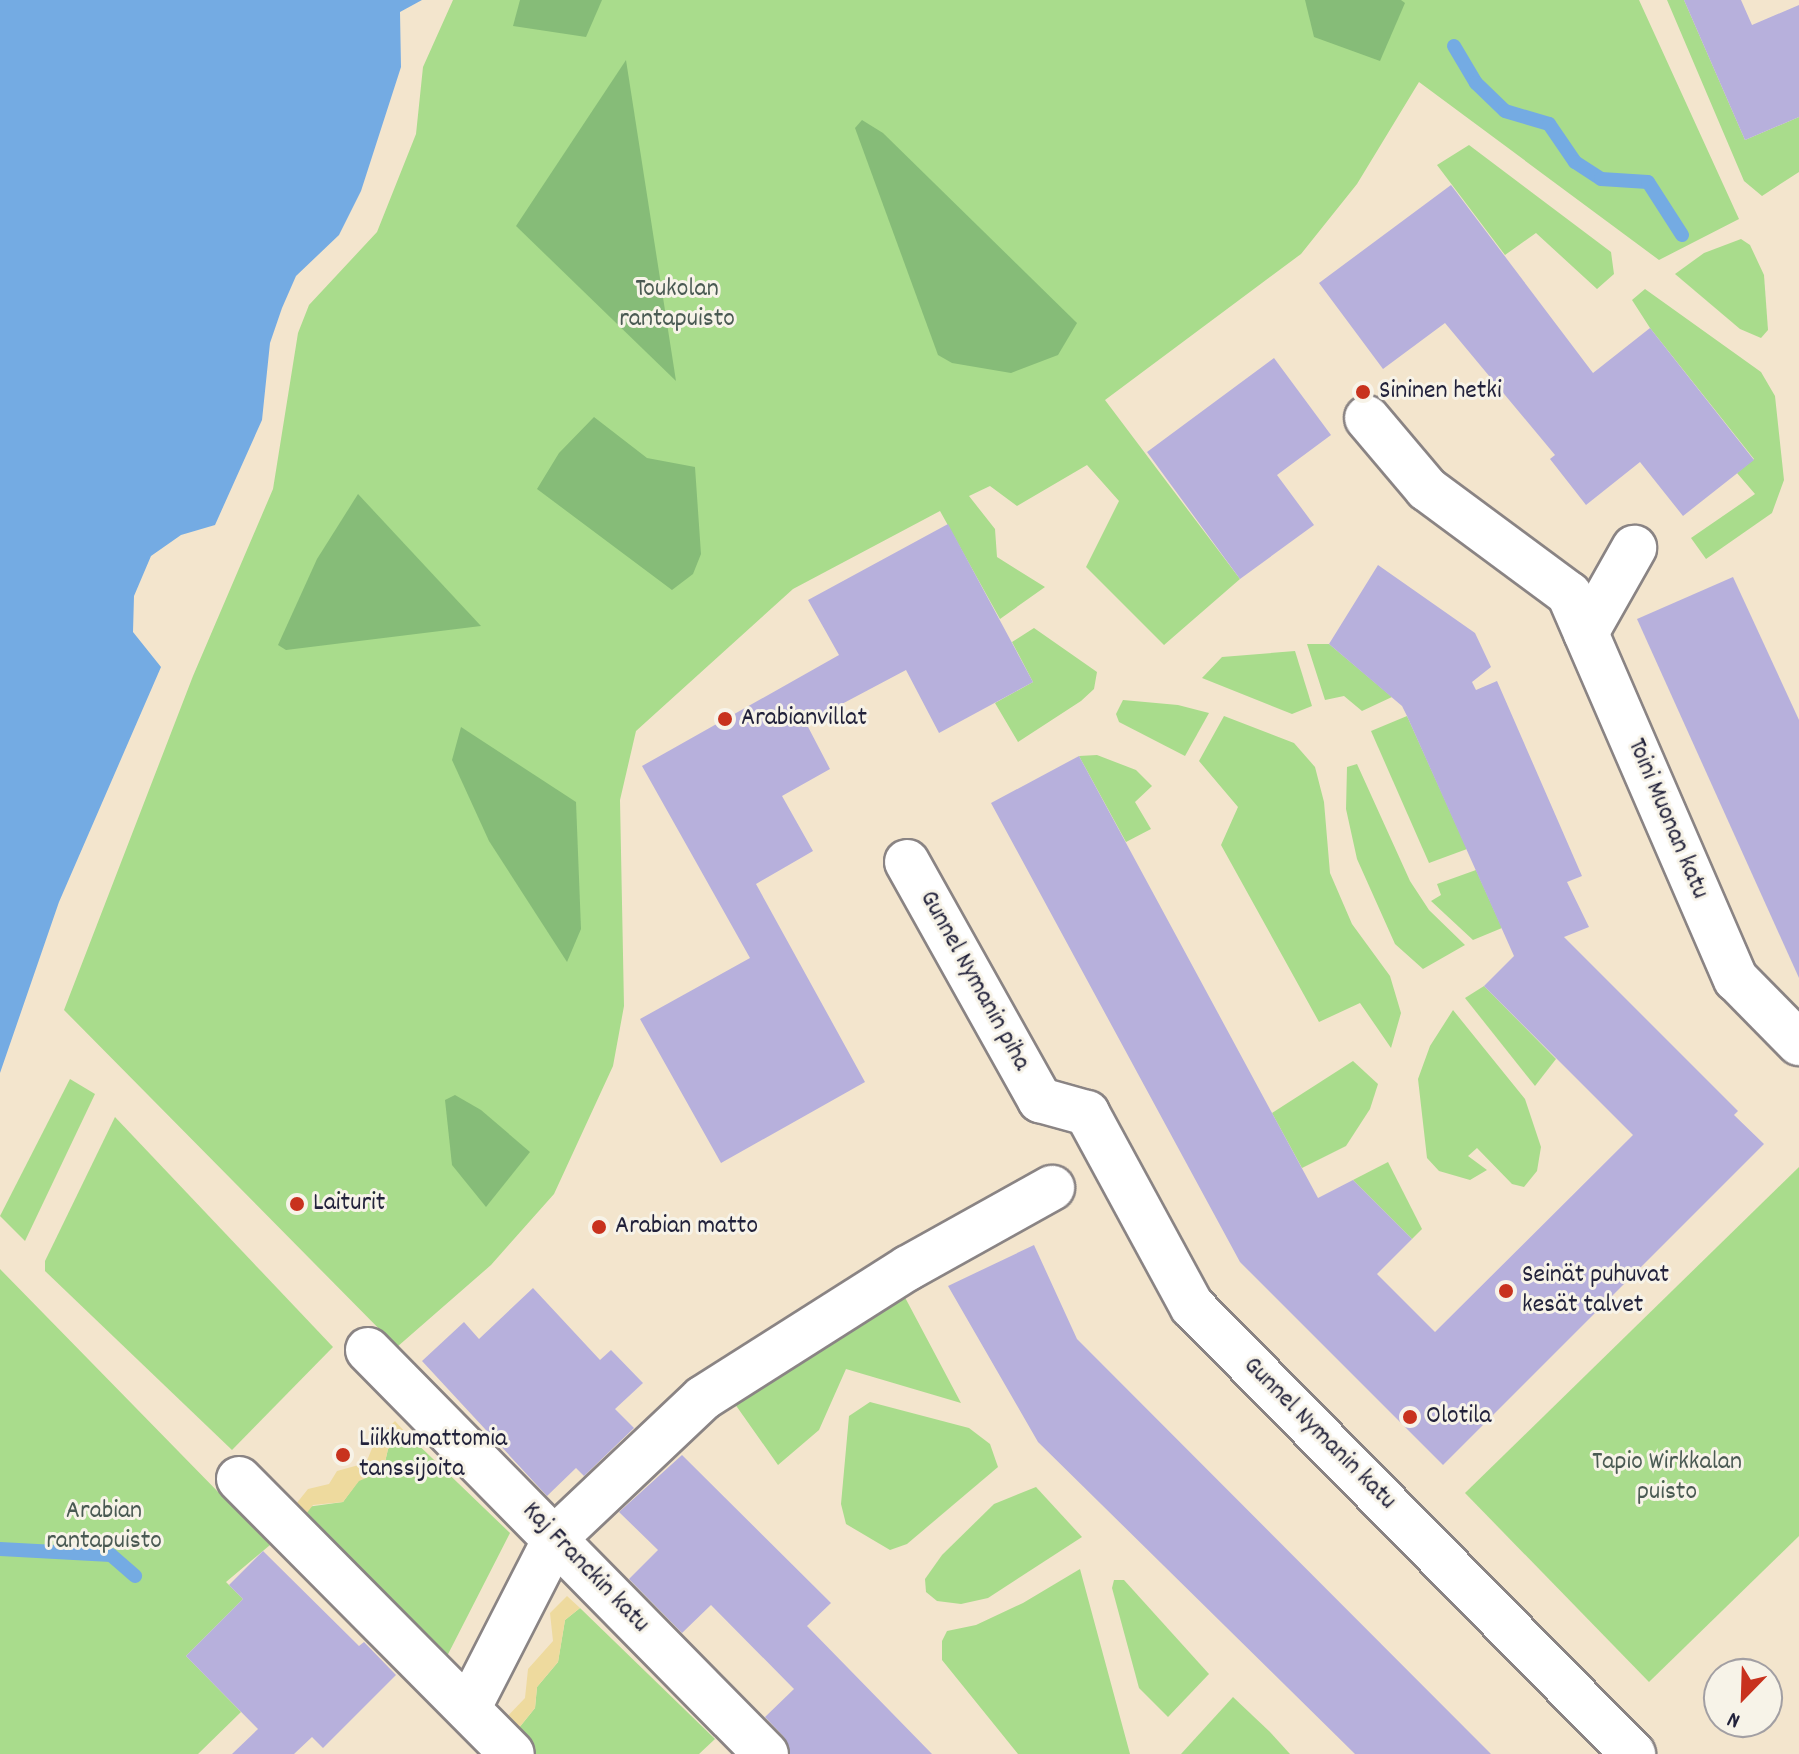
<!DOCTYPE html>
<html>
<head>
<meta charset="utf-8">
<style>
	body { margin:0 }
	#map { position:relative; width:1799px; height:1754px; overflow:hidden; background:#f3e5cd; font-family:Dekko,sans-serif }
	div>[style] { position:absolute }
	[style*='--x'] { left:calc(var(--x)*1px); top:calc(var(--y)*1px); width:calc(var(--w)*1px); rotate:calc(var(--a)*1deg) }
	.green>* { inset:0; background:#a9dc8c }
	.forest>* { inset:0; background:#86bc78 }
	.sand>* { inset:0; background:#eeda9e }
	.water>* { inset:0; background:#74abe3 }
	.stream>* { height:14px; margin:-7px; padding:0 7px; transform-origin:7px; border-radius:7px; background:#74abe3 }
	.building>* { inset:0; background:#b7b0dc }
	.roads { filter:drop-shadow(2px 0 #8a8484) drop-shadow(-2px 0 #8a8484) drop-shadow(0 2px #8a8484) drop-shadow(0 -2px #8a8484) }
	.minor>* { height:44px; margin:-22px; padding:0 22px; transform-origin:22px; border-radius:22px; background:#fff }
	.dots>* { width:22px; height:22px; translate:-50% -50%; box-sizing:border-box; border:4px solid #f7f3e8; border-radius:50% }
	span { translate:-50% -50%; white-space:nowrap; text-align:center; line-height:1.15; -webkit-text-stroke:6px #f7f3e8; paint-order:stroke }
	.park-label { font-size:26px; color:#4a5a53 }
	.poi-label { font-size:26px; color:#22223b }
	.left { translate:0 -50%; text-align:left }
	.street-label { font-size:26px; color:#22223b }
	.north { position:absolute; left:1703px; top:1658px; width:80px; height:80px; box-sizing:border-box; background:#f7f3e8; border:2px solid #a29fa3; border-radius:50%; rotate:203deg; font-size:22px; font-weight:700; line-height:32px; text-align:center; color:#22223b }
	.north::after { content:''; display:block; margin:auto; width:28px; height:36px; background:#c8321e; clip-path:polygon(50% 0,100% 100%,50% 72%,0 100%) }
</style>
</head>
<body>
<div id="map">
	<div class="green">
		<div style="clip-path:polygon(453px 0,1639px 0,1739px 219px,1659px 260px,1419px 82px,1357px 184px,1301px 254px,1105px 400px,1240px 579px,1164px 645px,1086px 567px,1119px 501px,1087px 465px,1017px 506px,990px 486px,969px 496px,995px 529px,997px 557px,1045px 587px,1000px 619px,940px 511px,793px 589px,636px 731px,620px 800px,624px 1006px,613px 1066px,554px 1194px,491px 1265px,397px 1347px,64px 1010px,193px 676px,273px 489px,298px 333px,309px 305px,377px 232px,416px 134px,423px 67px)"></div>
		<div style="clip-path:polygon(1667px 0,1684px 0,1745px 140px,1799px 117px,1799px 172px,1762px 196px,1744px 181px)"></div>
		<div style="clip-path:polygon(1469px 145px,1611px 252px,1614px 274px,1597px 289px,1536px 233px,1505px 255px,1437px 165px)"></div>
		<div style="clip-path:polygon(1741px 239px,1750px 245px,1764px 275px,1768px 330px,1761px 338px,1740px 329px,1675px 274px,1704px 253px)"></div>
		<div style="clip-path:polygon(1645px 289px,1761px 372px,1775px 396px,1784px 480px,1772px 513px,1706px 559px,1691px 538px,1755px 494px,1737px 473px,1754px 459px,1650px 328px,1632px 300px)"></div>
		<div style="clip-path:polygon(1034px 628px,1097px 672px,1094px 689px,1081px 701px,1018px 742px,995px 703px,1033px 682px,1012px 642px)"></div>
		<div style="clip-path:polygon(1307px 644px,1329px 644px,1392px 697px,1362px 711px,1344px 696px,1325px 700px)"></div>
		<div style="clip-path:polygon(1295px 651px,1312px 706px,1292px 714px,1202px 678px,1222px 657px)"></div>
		<div style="clip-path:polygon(1123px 700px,1178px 705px,1209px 713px,1185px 756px,1119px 722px,1116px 714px)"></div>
		<div style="clip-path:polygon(1224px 716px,1294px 743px,1315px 767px,1324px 802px,1330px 873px,1352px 924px,1390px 976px,1401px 1013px,1391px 1048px,1360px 1003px,1319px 1022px,1221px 845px,1238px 807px,1199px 761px)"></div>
		<div style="clip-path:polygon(1407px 716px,1467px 849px,1429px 863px,1371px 731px)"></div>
		<div style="clip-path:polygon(1097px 755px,1136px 770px,1152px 786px,1135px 802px,1151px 829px,1126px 842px,1079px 756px)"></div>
		<div style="clip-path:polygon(1357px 764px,1410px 881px,1429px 910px,1465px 945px,1423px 969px,1395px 944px,1357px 859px,1346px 809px,1347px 767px)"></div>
		<div style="clip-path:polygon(1476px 870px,1502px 928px,1473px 940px,1431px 901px,1441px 895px,1437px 884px)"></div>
		<div style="clip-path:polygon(1484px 986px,1556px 1059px,1535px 1086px,1465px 998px)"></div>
		<div style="clip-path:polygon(1453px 1010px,1525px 1099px,1541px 1147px,1537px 1171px,1524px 1187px,1512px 1184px,1477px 1148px,1468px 1156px,1487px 1170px,1470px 1180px,1439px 1171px,1427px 1158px,1418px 1079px,1430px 1046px)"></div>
		<div style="clip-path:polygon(1353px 1061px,1378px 1084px,1370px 1109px,1346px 1146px,1302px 1168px,1272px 1113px)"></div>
		<div style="clip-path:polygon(70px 1079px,95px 1094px,25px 1241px,0 1216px)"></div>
		<div style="clip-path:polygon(115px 1117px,333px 1347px,232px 1450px,45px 1271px,45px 1261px)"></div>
		<div style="clip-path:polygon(1388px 1162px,1422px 1229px,1412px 1239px,1353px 1180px)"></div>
		<div style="clip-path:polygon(1799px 1167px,1799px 1536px,1649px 1682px,1465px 1493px)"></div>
		<div style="clip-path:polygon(0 1269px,270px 1545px,226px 1582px,243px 1599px,186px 1656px,241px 1712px,198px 1754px,0 1754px)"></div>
		<div style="clip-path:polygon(900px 1288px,961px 1403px,846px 1369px,819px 1430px,778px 1465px,730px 1397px)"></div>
		<div style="clip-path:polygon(870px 1402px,969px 1428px,990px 1444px,998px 1467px,907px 1544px,890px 1550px,846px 1524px,841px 1504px,849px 1416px)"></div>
		<div style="clip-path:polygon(406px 1433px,510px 1533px,443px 1664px,292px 1509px,343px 1502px,359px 1480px,383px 1471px,388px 1449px)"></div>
		<div style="clip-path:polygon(1036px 1487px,1082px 1537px,988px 1598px,961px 1604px,937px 1601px,926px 1592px,925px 1579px,942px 1555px,994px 1504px)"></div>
		<div style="clip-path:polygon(1080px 1569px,1130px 1754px,1018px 1754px,942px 1660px,942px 1641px,947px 1631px,976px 1625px,1023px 1603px)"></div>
		<div style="clip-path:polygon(1114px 1580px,1124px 1580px,1209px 1674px,1168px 1717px,1139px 1688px,1112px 1588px)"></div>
		<div style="clip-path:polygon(580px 1608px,715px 1739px,699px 1754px,533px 1754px,514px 1734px,535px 1708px,537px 1687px,558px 1662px,565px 1620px)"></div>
		<div style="clip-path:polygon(1233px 1697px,1270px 1732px,1290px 1754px,1181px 1754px)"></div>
	</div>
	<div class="forest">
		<div style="clip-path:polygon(520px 0,602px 0,586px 37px,513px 26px)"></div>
		<div style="clip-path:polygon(1305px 0,1401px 0,1405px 3px,1380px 61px,1314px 37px)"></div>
		<div style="clip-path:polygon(626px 60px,676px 381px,516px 226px)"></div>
		<div style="clip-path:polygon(862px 120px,883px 133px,1077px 323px,1058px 355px,1011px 373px,952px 363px,938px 355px,855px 128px)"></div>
		<div style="clip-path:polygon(594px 417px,647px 458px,695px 467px,701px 554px,693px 574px,672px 590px,537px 489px,559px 453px)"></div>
		<div style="clip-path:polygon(358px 494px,481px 626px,286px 650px,278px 645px,317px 559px)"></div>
		<div style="clip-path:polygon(461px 727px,576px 802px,581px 929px,567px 962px,489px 841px,452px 760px)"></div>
		<div style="clip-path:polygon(455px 1095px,481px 1110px,530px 1152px,486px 1207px,452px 1165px,445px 1100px)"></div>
	</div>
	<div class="sand">
		<div style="clip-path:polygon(395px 1421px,406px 1433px,388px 1449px,383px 1471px,359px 1481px,343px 1502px,313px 1505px,306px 1514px,292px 1509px,308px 1489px,329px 1484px,337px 1471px,366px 1463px,375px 1441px)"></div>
		<div style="clip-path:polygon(567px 1596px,580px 1608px,565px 1620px,558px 1662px,537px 1687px,535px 1708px,514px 1734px,501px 1723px,525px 1698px,528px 1669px,553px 1641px,550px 1613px)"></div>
	</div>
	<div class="water">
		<div style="clip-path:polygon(0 0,422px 0,400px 12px,401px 67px,361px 191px,339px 235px,296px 276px,282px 308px,270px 343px,262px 420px,215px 525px,181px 535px,151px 556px,134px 596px,133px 632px,161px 667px,59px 902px,0 1073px)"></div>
	</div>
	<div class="stream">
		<div style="--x:1454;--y:46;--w:43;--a:59.3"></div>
		<div style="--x:1476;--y:83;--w:40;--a:44"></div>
		<div style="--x:1505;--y:111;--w:46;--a:16.5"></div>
		<div style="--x:1549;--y:124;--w:46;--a:55.6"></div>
		<div style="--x:1575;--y:162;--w:31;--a:33"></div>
		<div style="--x:1601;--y:179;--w:47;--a:3.7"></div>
		<div style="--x:1648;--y:182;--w:63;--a:57.3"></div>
		<div style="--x:0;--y:1549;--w:111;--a:3.1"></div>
		<div style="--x:111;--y:1555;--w:32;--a:41"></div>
	</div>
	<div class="building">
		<div style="clip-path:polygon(1684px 0,1741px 0,1752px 25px,1799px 5px,1799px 117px,1745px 140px)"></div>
		<div style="clip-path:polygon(1451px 185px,1593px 373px,1650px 328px,1754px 460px,1683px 516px,1640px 462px,1586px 505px,1550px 459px,1555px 455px,1445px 323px,1383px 369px,1319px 283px)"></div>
		<div style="clip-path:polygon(1274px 358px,1331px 435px,1277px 475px,1314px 525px,1240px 579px,1147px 452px)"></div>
		<div style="clip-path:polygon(948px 524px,1033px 682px,939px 733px,906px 670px,806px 723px,830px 769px,782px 796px,813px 851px,756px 884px,865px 1082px,721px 1163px,640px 1019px,750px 958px,642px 766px,839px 655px,808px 600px)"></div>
		<div style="clip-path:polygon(1378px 565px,1475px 633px,1491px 667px,1472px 682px,1476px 690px,1497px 681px,1582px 876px,1567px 882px,1589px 927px,1564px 937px,1738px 1111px,1734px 1115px,1764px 1144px,1443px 1465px,1240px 1262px,991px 803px,1079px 756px,1318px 1198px,1353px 1180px,1412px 1239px,1377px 1274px,1435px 1332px,1633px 1135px,1484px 986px,1514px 956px,1407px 716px,1402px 706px,1329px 644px)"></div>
		<div style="clip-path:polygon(1733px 577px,1799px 720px,1799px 978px,1637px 619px)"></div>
		<div style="clip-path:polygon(1034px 1245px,1077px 1339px,1491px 1754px,1355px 1754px,1038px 1442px,948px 1286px)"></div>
		<div style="clip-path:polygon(533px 1288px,600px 1360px,611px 1350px,643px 1383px,615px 1409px,634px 1428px,584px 1476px,576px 1468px,547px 1496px,422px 1361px,464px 1322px,479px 1339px)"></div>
		<div style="clip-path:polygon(682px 1455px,831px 1603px,807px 1626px,932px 1754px,790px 1754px,784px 1737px,765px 1717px,794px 1689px,711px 1605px,682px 1633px,629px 1579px,658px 1550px,619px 1512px)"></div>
		<div style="clip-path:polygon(263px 1551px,359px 1646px,364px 1642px,396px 1675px,323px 1748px,312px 1737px,294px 1754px,232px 1754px,258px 1729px,186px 1656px,243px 1599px,229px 1585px)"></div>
	</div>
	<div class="roads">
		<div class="minor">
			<div style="--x:1367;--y:418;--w:93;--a:49.8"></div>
			<div style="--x:1427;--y:489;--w:177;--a:36.5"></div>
			<div style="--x:1569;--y:594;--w:420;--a:66.6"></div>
			<div style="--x:1736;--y:979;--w:90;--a:45.5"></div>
			<div style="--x:1586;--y:633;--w:98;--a:-60.5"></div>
			<div style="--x:907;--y:862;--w:273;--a:60.8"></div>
			<div style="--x:1040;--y:1100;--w:49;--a:15.5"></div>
			<div style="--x:1087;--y:1113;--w:220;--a:61.5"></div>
			<div style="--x:1192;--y:1306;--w:629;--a:45.45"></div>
			<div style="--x:368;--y:1350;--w:567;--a:45.43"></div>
			<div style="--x:239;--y:1479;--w:387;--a:45.2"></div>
			<div style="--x:468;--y:1709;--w:193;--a:-62.9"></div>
			<div style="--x:556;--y:1537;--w:202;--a:-43.4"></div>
			<div style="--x:703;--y:1398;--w:243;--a:-32.4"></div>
			<div style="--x:908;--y:1268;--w:165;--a:-29.1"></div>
		</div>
	</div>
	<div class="dots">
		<div style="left:1363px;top:392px;background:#c8321e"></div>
		<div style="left:725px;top:719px;background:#c8321e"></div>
		<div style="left:297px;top:1204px;background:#c8321e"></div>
		<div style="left:599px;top:1227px;background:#c8321e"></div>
		<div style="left:1506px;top:1291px;background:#c8321e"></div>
		<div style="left:1410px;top:1417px;background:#c8321e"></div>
		<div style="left:343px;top:1455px;background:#c8321e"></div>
	</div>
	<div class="park-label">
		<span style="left:677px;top:305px">Toukolan<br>rantapuisto</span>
		<span style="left:1667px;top:1478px">Tapio Wirkkalan<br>puisto</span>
		<span style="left:104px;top:1527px">Arabian<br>rantapuisto</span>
	</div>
	<div class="poi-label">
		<span class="left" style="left:1379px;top:392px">Sininen hetki</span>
		<span class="left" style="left:741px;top:719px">Arabianvillat</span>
		<span class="left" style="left:313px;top:1204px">Laiturit</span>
		<span class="left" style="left:615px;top:1227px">Arabian matto</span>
		<span class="left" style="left:1522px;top:1291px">Seinät puhuvat<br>kesät talvet</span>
		<span class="left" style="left:1426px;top:1417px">Olotila</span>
		<span class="left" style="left:359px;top:1455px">Liikkumattomia<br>tanssijoita</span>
	</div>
	<div class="street-label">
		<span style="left:1667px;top:819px;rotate:67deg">Toini Muonan katu</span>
		<span style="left:974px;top:981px;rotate:61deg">Gunnel Nymanin piha</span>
		<span style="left:1319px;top:1434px;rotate:45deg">Gunnel Nymanin katu</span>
		<span style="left:585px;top:1568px;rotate:46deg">Kaj Franckin katu</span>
	</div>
	<div class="north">N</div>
</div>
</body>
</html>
